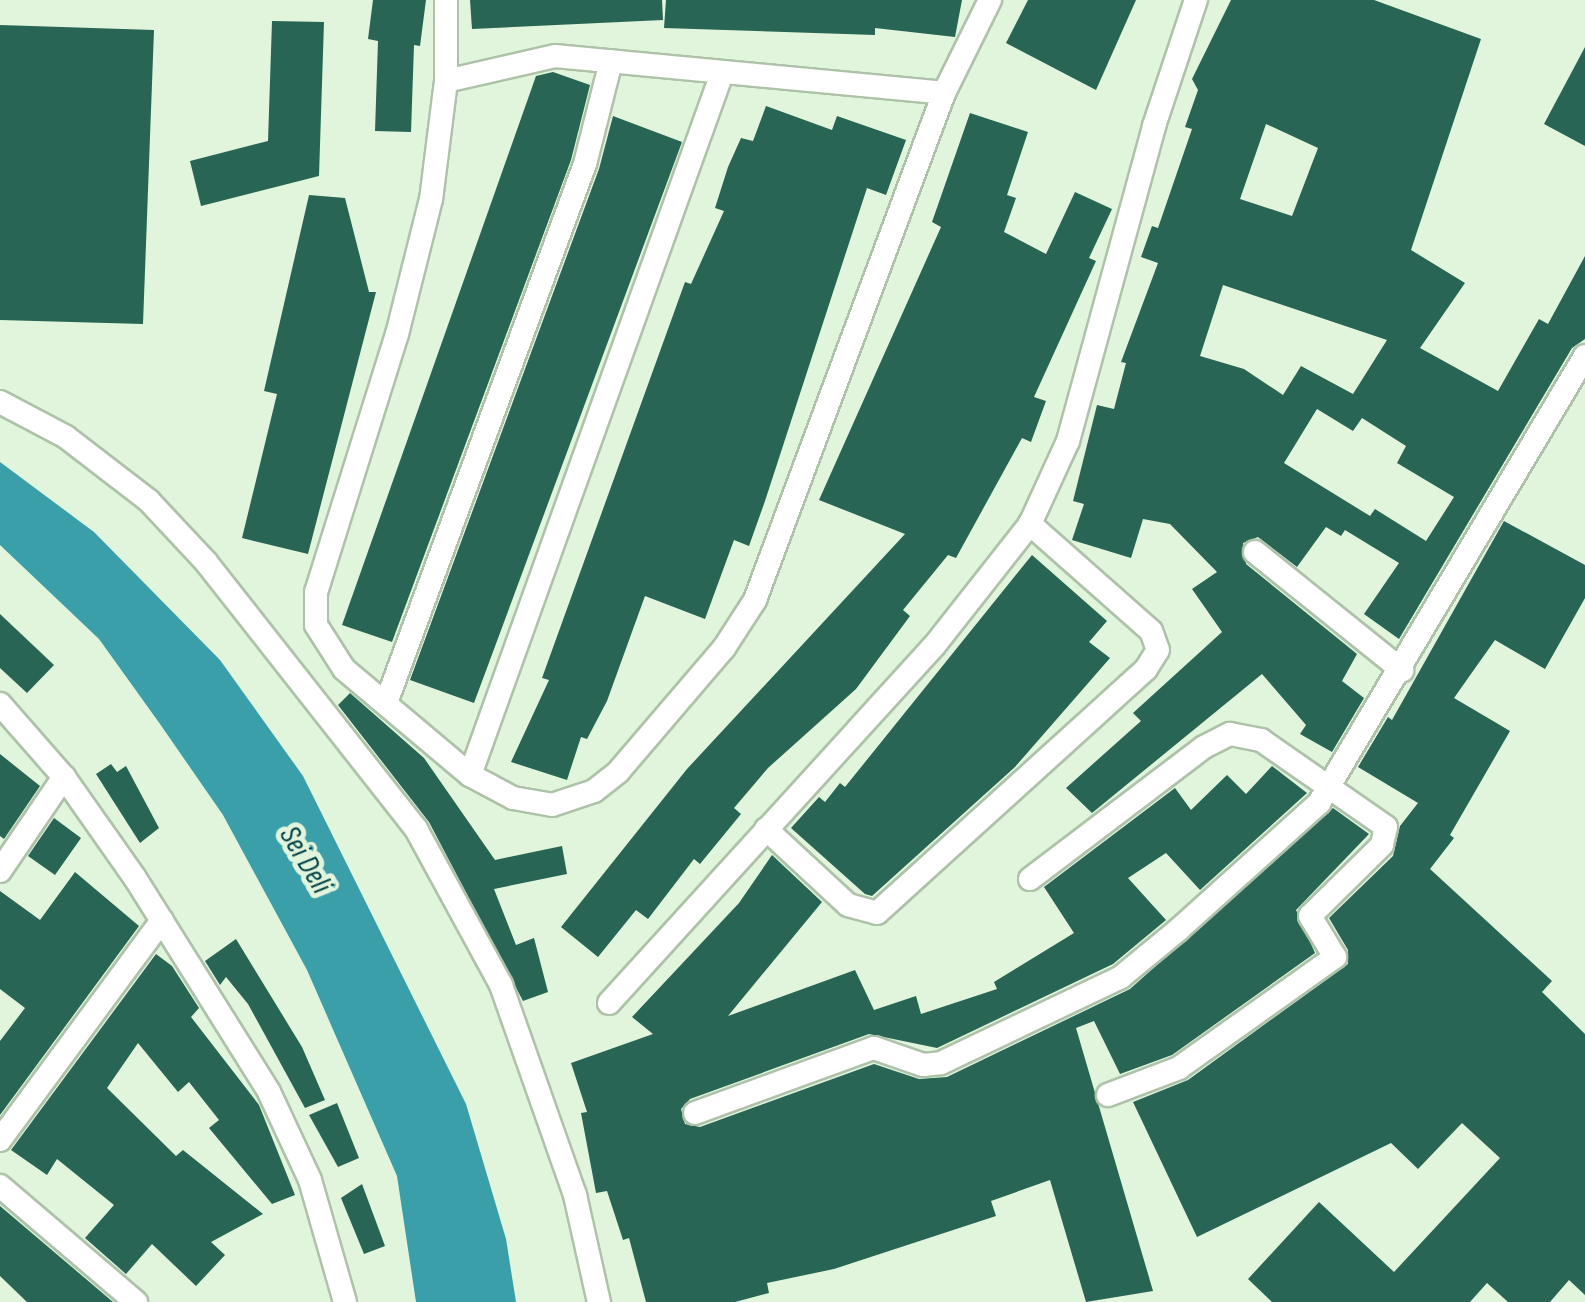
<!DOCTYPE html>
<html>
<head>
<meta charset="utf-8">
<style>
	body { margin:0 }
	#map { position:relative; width:1585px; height:1302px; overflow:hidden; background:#e0f5db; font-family:"Sofia Sans Condensed",sans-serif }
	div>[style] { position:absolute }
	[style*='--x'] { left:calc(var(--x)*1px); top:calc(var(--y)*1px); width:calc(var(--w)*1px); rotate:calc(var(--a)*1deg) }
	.water>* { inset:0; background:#3b9fa9 }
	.building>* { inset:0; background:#296554 }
	.roads { filter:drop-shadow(2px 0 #aec2a9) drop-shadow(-2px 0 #aec2a9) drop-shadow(0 2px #aec2a9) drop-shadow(0 -2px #aec2a9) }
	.street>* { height:22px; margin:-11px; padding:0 11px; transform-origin:11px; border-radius:11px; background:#fff }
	span { translate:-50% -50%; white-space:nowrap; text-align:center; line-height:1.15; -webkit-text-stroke:10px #e0f5db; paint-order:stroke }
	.water-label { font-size:30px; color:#034247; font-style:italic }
</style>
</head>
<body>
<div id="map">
	<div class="water">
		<div style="clip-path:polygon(0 462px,94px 532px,220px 660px,303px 776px,466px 1104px,506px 1239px,516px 1302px,416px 1302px,397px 1176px,307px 970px,223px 815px,160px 724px,99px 639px,0 545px)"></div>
	</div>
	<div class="building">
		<div style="clip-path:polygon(373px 0,426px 0,420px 46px,414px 45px,411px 132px,375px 131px,378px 41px,368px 39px)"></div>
		<div style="clip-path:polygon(470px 0,662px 0,663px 20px,472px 29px)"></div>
		<div style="clip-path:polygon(666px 0,962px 0,955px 37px,875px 28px,875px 35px,664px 28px)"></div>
		<div style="clip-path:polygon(1028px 0,1136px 0,1096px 90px,1006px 43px)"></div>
		<div style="clip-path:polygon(evenodd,1231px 0,1374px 0,1481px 39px,1411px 250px,1465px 283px,1420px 348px,1498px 391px,1539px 319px,1548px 324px,1585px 256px,1585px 339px,1572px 348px,1399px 639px,1364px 614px,1399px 563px,1345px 530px,1341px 536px,1326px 527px,1297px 567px,1258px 537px,1243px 543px,1246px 564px,1357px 654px,1342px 681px,1364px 698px,1332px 752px,1300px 734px,1306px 725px,1262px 674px,1092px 813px,1066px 788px,1141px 721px,1133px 713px,1222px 632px,1192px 589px,1217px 572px,1170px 524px,1143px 519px,1131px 558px,1072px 540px,1084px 504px,1073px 501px,1097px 405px,1114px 409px,1126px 363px,1121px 362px,1158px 263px,1141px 257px,1152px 226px,1158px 228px,1192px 129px,1185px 127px,1198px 90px,1192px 79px,1231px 0,1266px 124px,1318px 148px,1292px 216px,1240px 199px,1266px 124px,1231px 0,1223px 285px,1387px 340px,1353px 394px,1301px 366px,1283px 395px,1244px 369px,1200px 356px,1223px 285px,1231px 0,1317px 409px,1353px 431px,1362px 418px,1406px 446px,1397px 463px,1454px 497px,1426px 541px,1375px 509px,1370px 516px,1284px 463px,1317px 409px)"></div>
		<div style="clip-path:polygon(272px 21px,324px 22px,319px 176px,201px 206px,190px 161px,268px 141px)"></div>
		<div style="clip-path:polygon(0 25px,154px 30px,143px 324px,0 320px)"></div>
		<div style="clip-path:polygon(1585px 47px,1585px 146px,1544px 124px)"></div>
		<div style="clip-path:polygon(553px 72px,590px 85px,571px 160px,392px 642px,342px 625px,536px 76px)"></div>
		<div style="clip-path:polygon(766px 106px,832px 130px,837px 116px,906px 140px,886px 195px,867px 188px,765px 501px,749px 546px,734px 540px,705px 619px,645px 596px,607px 701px,587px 739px,581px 737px,567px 780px,511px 762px,549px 680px,542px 678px,685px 282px,691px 284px,724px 211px,715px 208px,728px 167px,741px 138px,753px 141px)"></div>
		<div style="clip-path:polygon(970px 113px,1028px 132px,1007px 195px,1016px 198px,1004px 232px,1046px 254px,1075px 192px,1112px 209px,1089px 258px,1096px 261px,1034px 397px,1046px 401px,1031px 442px,1022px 438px,956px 558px,948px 555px,903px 610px,910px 616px,856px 689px,768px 768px,734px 808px,741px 814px,700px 864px,694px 859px,648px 919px,636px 910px,598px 957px,561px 927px,687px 769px,905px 534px,819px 500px,941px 227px,932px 222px)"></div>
		<div style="clip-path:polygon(613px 116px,682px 142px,474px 703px,410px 680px,599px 169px)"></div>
		<div style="clip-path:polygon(309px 195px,345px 198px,369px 292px,376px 292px,308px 554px,242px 538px,277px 394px,264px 391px)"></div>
		<div style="clip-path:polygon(1504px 521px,1585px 565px,1585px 598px,1545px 669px,1495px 640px,1454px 698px,1510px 731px,1450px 835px,1454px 838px,1430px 869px,1552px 981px,1542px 992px,1585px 1034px,1585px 1295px,1569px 1280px,1550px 1302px,1508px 1302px,1487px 1283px,1470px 1302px,1272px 1302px,1248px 1279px,1319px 1202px,1394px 1272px,1500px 1158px,1462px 1123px,1418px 1169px,1391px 1143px,1197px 1237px,1133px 1102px,1188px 1080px,1348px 964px,1348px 950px,1329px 918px,1393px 856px,1400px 826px,1418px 803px,1358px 767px,1388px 717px,1392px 720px)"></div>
		<div style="clip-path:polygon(1032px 555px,1107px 621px,1089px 642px,1110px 658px,1015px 767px,872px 896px,865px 894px,791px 828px,819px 797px,825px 802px,840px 783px,845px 787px)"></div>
		<div style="clip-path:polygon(0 614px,54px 665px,27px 693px,0 668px)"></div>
		<div style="clip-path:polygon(350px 693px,424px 758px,495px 860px,562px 846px,567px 874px,494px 889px,516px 945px,534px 938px,548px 992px,523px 1001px,429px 822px,338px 705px)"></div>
		<div style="clip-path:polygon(0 754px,40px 786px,4px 839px,0 836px)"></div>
		<div style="clip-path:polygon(111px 764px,117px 772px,126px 766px,159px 828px,140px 843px,96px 774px)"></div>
		<div style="clip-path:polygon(1272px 766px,1307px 793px,1200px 890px,1166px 853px,1128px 878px,1166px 920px,1113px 964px,937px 1048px,869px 1034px,690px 1099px,681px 1109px,685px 1124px,700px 1127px,874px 1064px,919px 1079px,947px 1077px,1130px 989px,1333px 808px,1369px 834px,1296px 910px,1315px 953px,1172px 1055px,1120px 1074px,1094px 1021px,1076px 1028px,1153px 1291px,1086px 1302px,1050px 1180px,991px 1201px,996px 1216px,834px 1269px,767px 1283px,769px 1293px,735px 1302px,646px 1302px,629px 1238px,623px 1240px,607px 1191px,596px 1193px,581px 1113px,587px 1112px,571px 1063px,653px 1034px,632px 1017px,739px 903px,772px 855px,822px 902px,728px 1016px,855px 970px,874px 1010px,916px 996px,921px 1014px,997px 989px,994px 982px,1074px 933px,1044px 887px,1175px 788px,1191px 810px,1227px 775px,1246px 794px)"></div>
		<div style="clip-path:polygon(54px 818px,81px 838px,55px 875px,28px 856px)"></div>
		<div style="clip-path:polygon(75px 872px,139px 926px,0 1115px,0 1041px,25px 1008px,0 989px,0 891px,40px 920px)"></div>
		<div style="clip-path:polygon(236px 939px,302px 1047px,325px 1100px,305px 1108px,248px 1004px,226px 977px,220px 985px,205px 961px)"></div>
		<div style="clip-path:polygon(156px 954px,172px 966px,199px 1008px,191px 1017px,259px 1105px,295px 1195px,272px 1204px,209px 1128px,219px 1120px,189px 1082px,178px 1092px,138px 1043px,107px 1088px,176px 1156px,183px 1150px,263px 1214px,211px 1242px,225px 1255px,196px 1286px,152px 1244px,126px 1274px,85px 1238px,114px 1205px,57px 1159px,47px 1175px,11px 1150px)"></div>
		<div style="clip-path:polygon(337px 1103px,359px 1158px,338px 1167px,309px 1115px)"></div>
		<div style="clip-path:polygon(362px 1184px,385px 1246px,364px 1254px,341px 1198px)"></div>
		<div style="clip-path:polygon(0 1206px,113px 1302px,27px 1302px,0 1276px)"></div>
	</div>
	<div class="roads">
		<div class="street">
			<div style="--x:446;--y:0;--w:81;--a:90"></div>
			<div style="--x:446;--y:81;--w:119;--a:97.2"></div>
			<div style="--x:431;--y:199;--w:139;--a:104.1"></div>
			<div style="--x:397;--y:334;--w:270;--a:107.4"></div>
			<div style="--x:316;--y:592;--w:33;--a:90"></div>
			<div style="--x:316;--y:625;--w:52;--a:57.5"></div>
			<div style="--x:344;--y:669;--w:165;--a:40.1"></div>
			<div style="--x:470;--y:775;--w:49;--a:28.1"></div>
			<div style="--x:513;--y:798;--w:40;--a:10"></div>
			<div style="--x:552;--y:805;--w:44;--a:-18.4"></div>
			<div style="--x:594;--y:791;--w:31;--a:-38"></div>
			<div style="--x:618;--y:772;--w:163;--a:-49.5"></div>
			<div style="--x:724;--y:648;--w:57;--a:-57.1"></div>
			<div style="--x:755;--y:600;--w:541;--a:-69.56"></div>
			<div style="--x:944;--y:93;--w:104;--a:-63.7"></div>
			<div style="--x:446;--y:81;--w:112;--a:-12.9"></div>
			<div style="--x:555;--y:56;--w:391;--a:5.4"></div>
			<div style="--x:0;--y:402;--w:75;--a:27.9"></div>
			<div style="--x:66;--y:437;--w:105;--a:37.6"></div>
			<div style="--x:149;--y:501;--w:83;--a:46.9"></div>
			<div style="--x:206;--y:562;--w:340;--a:51.8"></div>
			<div style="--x:416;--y:829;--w:178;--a:61.4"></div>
			<div style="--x:501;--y:985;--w:223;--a:70.6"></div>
			<div style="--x:575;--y:1195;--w:110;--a:77.4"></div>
			<div style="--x:1255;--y:552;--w:189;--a:38.8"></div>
			<div style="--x:386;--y:703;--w:575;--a:-69.74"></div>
			<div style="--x:585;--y:164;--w:106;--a:-75.8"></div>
			<div style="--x:0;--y:704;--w:97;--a:48.8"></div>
			<div style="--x:64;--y:777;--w:123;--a:54.9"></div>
			<div style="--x:135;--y:878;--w:252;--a:57.9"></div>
			<div style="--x:269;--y:1092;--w:97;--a:65"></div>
			<div style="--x:310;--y:1180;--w:127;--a:74"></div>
			<div style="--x:470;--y:775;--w:743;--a:-70.25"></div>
			<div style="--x:766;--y:829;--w:112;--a:42.8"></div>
			<div style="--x:848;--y:905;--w:30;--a:15"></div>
			<div style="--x:877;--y:913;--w:363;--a:-42.2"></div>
			<div style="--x:1146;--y:669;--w:22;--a:-58"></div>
			<div style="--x:1158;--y:650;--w:20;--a:-110"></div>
			<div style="--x:1151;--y:631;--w:162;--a:-138.5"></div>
			<div style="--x:0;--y:871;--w:114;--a:-55.8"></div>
			<div style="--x:1030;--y:879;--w:218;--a:-37.2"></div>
			<div style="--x:1204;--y:747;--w:29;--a:-27"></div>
			<div style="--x:1230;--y:734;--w:32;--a:11"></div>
			<div style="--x:1261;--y:740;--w:152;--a:34.8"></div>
			<div style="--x:1386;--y:827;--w:18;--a:103"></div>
			<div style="--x:1382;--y:845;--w:101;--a:135.4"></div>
			<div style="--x:1310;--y:916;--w:48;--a:58.6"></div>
			<div style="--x:1335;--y:957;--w:191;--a:144.6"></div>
			<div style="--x:1179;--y:1068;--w:76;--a:159.2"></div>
			<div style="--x:609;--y:1003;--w:483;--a:-47.7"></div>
			<div style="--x:934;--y:646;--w:155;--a:-51.8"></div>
			<div style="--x:1030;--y:524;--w:91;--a:-65.4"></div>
			<div style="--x:1068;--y:441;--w:327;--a:-74.7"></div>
			<div style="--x:1154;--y:126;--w:133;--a:-71.6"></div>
			<div style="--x:695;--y:1113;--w:190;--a:-20"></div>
			<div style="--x:874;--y:1048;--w:52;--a:19.1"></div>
			<div style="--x:923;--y:1065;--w:18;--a:-6"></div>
			<div style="--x:941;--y:1063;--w:199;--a:-25.5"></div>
			<div style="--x:1121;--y:977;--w:74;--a:-39.5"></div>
			<div style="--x:1178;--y:930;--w:190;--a:-42"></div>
			<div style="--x:1319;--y:803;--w:520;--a:-59.24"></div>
			<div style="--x:0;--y:1140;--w:273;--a:-53.6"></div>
			<div style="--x:0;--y:1186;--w:179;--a:40.5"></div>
		</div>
	</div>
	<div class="water-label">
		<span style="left:305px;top:860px;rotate:59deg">Sei Deli</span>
	</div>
</div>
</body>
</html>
